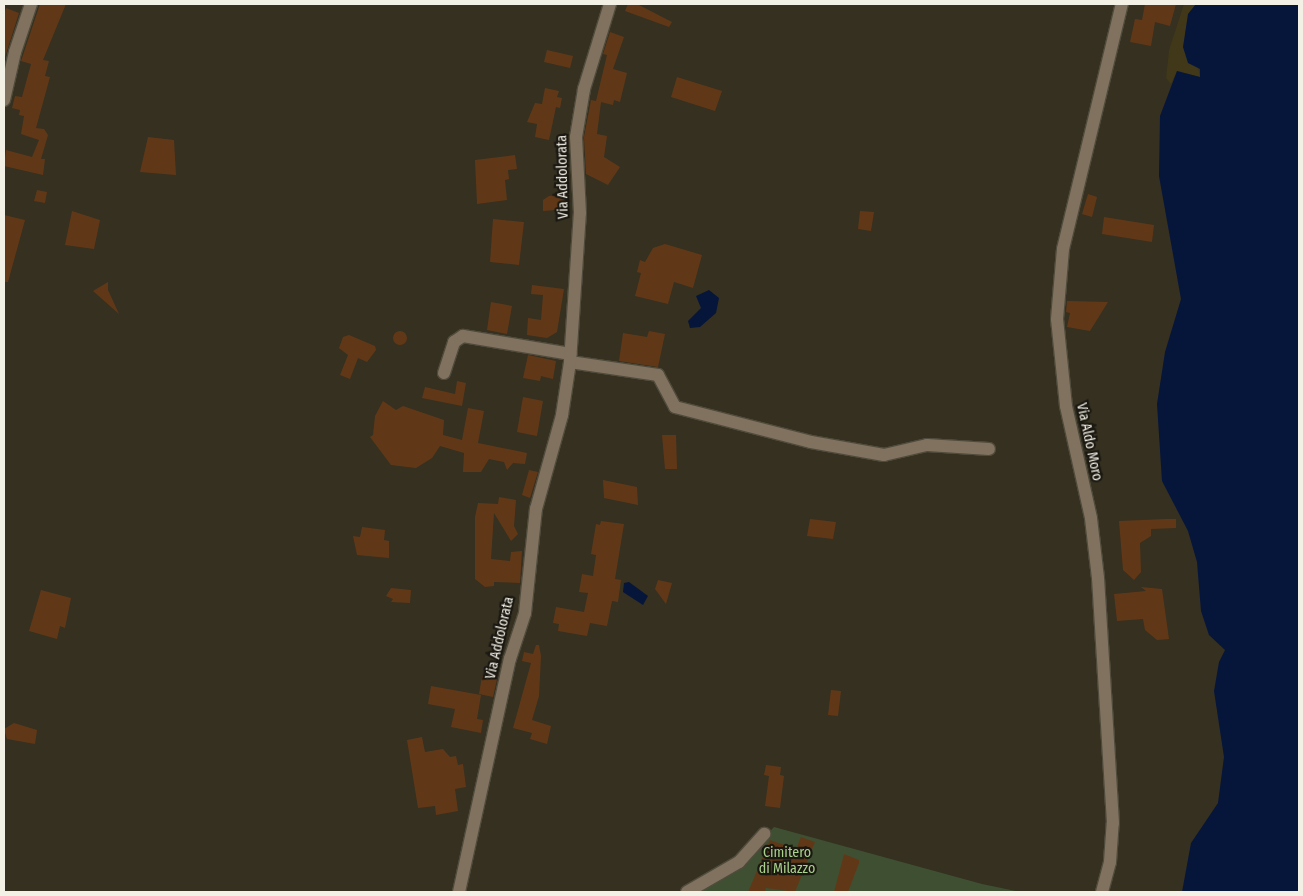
<!DOCTYPE html>
<html>
<head>
<meta charset="utf-8">
<style>
	body { margin:0 }
	#map { position:relative; width:1303px; height:896px; overflow:hidden; background:#353020; font-family:"Fira Sans Condensed",sans-serif }
	div>[style] { position:absolute }
	[style*='--x'] { left:calc(var(--x)*1px); top:calc(var(--y)*1px); width:calc(var(--w)*1px); rotate:calc(var(--a)*1deg) }
	.green>* { inset:0; background:#3f5032 }
	.sand>* { inset:0; background:#403818 }
	.water>* { inset:0; background:#06153a }
	.building>* { inset:0; background:#613817 }
	.round { border-radius:50% }
	.roads { filter:drop-shadow(1px 0 #504b3c) drop-shadow(-1px 0 #504b3c) drop-shadow(0 1px #504b3c) drop-shadow(0 -1px #504b3c) }
	.minor>* { height:12px; margin:-6px; padding:0 6px; transform-origin:6px; border-radius:6px; background:#80725f }
	span { translate:-50% -50%; white-space:nowrap; text-align:center; line-height:1.15; -webkit-text-stroke:4.5px #1a1811; paint-order:stroke }
	.street-label { font-size:14px; color:#f3f0e6 }
	.park-label { font-size:14px; color:#aad28c }
	.frame { position:absolute; inset:0; border:5px solid #f3f0e6; pointer-events:none }
</style>
</head>
<body>
<div id="map">
	<div class="green">
		<div style="clip-path:polygon(774px 827px,982px 884px,1021px 892px,693px 892px,726px 878px)"></div>
	</div>
	<div class="sand">
		<div style="clip-path:polygon(1184px 4px,1196px 4px,1188px 14px,1200px 77px,1177px 71px,1171px 84px,1166px 78px,1169px 50px)"></div>
	</div>
	<div class="water">
		<div style="clip-path:polygon(1196px 4px,1299px 4px,1299px 892px,1182px 892px,1191px 843px,1218px 803px,1224px 757px,1214px 691px,1219px 662px,1225px 650px,1209px 635px,1201px 611px,1197px 562px,1188px 531px,1162px 481px,1157px 404px,1165px 352px,1181px 299px,1159px 176px,1160px 116px,1177px 71px,1200px 77px,1200px 69px,1188px 63px,1183px 47px,1188px 14px)"></div>
		<div style="clip-path:polygon(709px 290px,719px 298px,716px 313px,700px 327px,690px 328px,688px 321px,701px 308px,696px 296px)"></div>
		<div style="clip-path:polygon(629px 582px,648px 596px,643px 605px,623px 592px,624px 583px)"></div>
	</div>
	<div class="building">
		<div style="clip-path:polygon(40px 4px,66px 4px,43px 60px,49px 61px,45px 76px,50px 77px,36px 128px,44px 129px,48px 135px,41px 159px,45px 159px,43px 175px,4px 166px,6px 150px,32px 157px,39px 140px,21px 134px,24px 116px,19px 115px,20px 110px,12px 108px,15px 96px,22px 97px,31px 64px,21px 61px)"></div>
		<div style="clip-path:polygon(628px 4px,637px 4px,672px 22px,669px 27px,625px 11px)"></div>
		<div style="clip-path:polygon(1145px 4px,1176px 4px,1170px 26px,1155px 22px,1151px 46px,1130px 42px,1135px 19px,1142px 20px)"></div>
		<div style="clip-path:polygon(6px 8px,19px 13px,5px 57px,4px 14px)"></div>
		<div style="clip-path:polygon(610px 32px,624px 37px,613px 69px,627px 73px,620px 102px,614px 100px,613px 105px,601px 102px,597px 134px,607px 136px,604px 157px,620px 167px,608px 185px,586px 174px,584px 137px,591px 100px,596px 101px,607px 55px,603px 54px)"></div>
		<div style="clip-path:polygon(547px 50px,573px 56px,570px 68px,544px 62px)"></div>
		<div style="clip-path:polygon(677px 77px,722px 91px,715px 111px,671px 97px)"></div>
		<div style="clip-path:polygon(545px 88px,559px 91px,557px 97px,562px 98px,560px 108px,556px 107px,549px 140px,535px 137px,537px 124px,527px 122px,535px 103px,542px 104px)"></div>
		<div style="clip-path:polygon(148px 137px,174px 140px,176px 175px,140px 172px)"></div>
		<div style="clip-path:polygon(515px 155px,517px 169px,508px 170px,509px 179px,505px 180px,507px 200px,477px 204px,475px 160px)"></div>
		<div style="clip-path:polygon(37px 190px,47px 192px,45px 203px,34px 201px)"></div>
		<div style="clip-path:polygon(1088px 194px,1097px 197px,1092px 217px,1082px 214px)"></div>
		<div style="clip-path:polygon(569px 195px,569px 209px,543px 211px,543px 200px,549px 196px)"></div>
		<div style="clip-path:polygon(72px 211px,100px 220px,94px 249px,65px 245px)"></div>
		<div style="clip-path:polygon(860px 211px,874px 212px,871px 231px,858px 229px)"></div>
		<div style="clip-path:polygon(4px 215px,25px 220px,8px 282px,4px 282px)"></div>
		<div style="clip-path:polygon(1104px 217px,1154px 225px,1152px 242px,1102px 234px)"></div>
		<div style="clip-path:polygon(493px 219px,524px 222px,519px 265px,490px 262px)"></div>
		<div style="clip-path:polygon(665px 244px,702px 255px,693px 288px,674px 282px,668px 304px,635px 296px,641px 273px,637px 272px,640px 260px,645px 262px,653px 248px)"></div>
		<div style="clip-path:polygon(108px 282px,108px 290px,119px 314px,93px 291px)"></div>
		<div style="clip-path:polygon(532px 285px,564px 289px,557px 332px,547px 338px,527px 335px,528px 318px,541px 320px,543px 295px,531px 294px)"></div>
		<div style="clip-path:polygon(1067px 301px,1108px 302px,1090px 331px,1067px 327px,1070px 313px,1066px 312px)"></div>
		<div style="clip-path:polygon(491px 302px,512px 306px,507px 334px,487px 330px)"></div>
		<div class="round" style="left:393px;top:331px;width:14px;height:14px"></div>
		<div style="clip-path:polygon(649px 331px,665px 334px,658px 367px,619px 361px,623px 333px,647px 337px)"></div>
		<div style="clip-path:polygon(349px 335px,375px 346px,376px 350px,367px 362px,358px 358px,350px 379px,340px 375px,348px 355px,339px 348px,343px 337px)"></div>
		<div style="clip-path:polygon(528px 355px,556px 361px,553px 379px,541px 376px,540px 381px,523px 378px)"></div>
		<div style="clip-path:polygon(457px 381px,466px 383px,462px 406px,422px 398px,425px 387px,455px 394px)"></div>
		<div style="clip-path:polygon(523px 397px,543px 401px,537px 436px,517px 432px)"></div>
		<div style="clip-path:polygon(383px 401px,396px 410px,403px 406px,444px 420px,443px 435px,462px 440px,468px 408px,484px 411px,478px 443px,527px 453px,525px 464px,513px 463px,507px 470px,504px 462px,489px 459px,481px 472px,463px 472px,464px 453px,440px 446px,432px 458px,416px 468px,391px 465px,370px 437px,373px 435px,375px 416px)"></div>
		<div style="clip-path:polygon(662px 435px,676px 435px,677px 469px,665px 469px)"></div>
		<div style="clip-path:polygon(529px 470px,538px 472px,530px 498px,522px 495px)"></div>
		<div style="clip-path:polygon(603px 480px,637px 487px,638px 505px,604px 498px)"></div>
		<div style="clip-path:polygon(499px 497px,516px 500px,514px 526px,518px 534px,511px 541px,494px 513px,491px 559px,510px 561px,511px 552px,522px 551px,520px 583px,494px 582px,494px 586px,485px 587px,475px 579px,475px 517px,478px 503px,498px 504px)"></div>
		<div style="clip-path:polygon(810px 519px,836px 522px,833px 539px,807px 536px)"></div>
		<div style="clip-path:polygon(1167px 519px,1176px 519px,1176px 528px,1151px 529px,1151px 536px,1140px 543px,1141px 572px,1134px 580px,1123px 570px,1119px 521px)"></div>
		<div style="clip-path:polygon(601px 521px,624px 524px,615px 579px,621px 580px,618px 602px,612px 601px,607px 626px,590px 623px,587px 636px,558px 631px,559px 624px,553px 623px,556px 607px,584px 612px,588px 593px,579px 592px,582px 574px,593px 576px,596px 555px,591px 554px,596px 524px,600px 525px)"></div>
		<div style="clip-path:polygon(362px 527px,385px 530px,384px 540px,389px 541px,389px 558px,357px 555px,353px 536px,360px 537px)"></div>
		<div style="clip-path:polygon(658px 580px,672px 583px,666px 604px,655px 589px)"></div>
		<div style="clip-path:polygon(1141px 587px,1162px 589px,1169px 639px,1157px 640px,1145px 630px,1143px 619px,1117px 621px,1114px 594px,1146px 591px)"></div>
		<div style="clip-path:polygon(391px 588px,411px 590px,410px 603px,391px 602px,393px 599px,386px 596px)"></div>
		<div style="clip-path:polygon(41px 590px,71px 598px,65px 628px,60px 626px,57px 639px,29px 631px)"></div>
		<div style="clip-path:polygon(536px 645px,539px 645px,541px 656px,539px 696px,532px 720px,551px 726px,547px 744px,530px 739px,532px 733px,513px 728px,531px 663px,522px 661px,524px 652px,533px 654px)"></div>
		<div style="clip-path:polygon(482px 676px,497px 679px,493px 697px,479px 694px)"></div>
		<div style="clip-path:polygon(431px 686px,481px 695px,477px 719px,483px 720px,481px 733px,451px 727px,455px 709px,428px 704px)"></div>
		<div style="clip-path:polygon(831px 690px,841px 691px,838px 716px,828px 715px)"></div>
		<div style="clip-path:polygon(14px 723px,37px 730px,35px 744px,7px 739px,4px 729px)"></div>
		<div style="clip-path:polygon(422px 737px,425px 752px,443px 749px,450px 757px,456px 756px,458px 765px,463px 764px,466px 787px,455px 789px,458px 811px,436px 815px,435px 806px,418px 808px,407px 740px)"></div>
		<div style="clip-path:polygon(766px 765px,781px 767px,780px 775px,784px 776px,780px 808px,765px 806px,769px 776px,764px 775px)"></div>
		<div style="clip-path:polygon(801px 837px,815px 842px,795px 892px,766px 888px,765px 892px,748px 892px,770px 840px,796px 849px)"></div>
		<div style="clip-path:polygon(844px 854px,859px 860px,859px 863px,848px 892px,834px 892px)"></div>
	</div>
	<div class="roads">
		<div class="minor">
			<div style="--x:4;--y:100;--w:49;--a:-77.1"></div>
			<div style="--x:15;--y:52;--w:51;--a:-71.6"></div>
			<div style="--x:570;--y:362;--w:89;--a:8.4"></div>
			<div style="--x:658;--y:375;--w:36;--a:62"></div>
			<div style="--x:675;--y:407;--w:140;--a:14.4"></div>
			<div style="--x:811;--y:442;--w:74;--a:10.1"></div>
			<div style="--x:884;--y:455;--w:44;--a:-13.1"></div>
			<div style="--x:927;--y:445;--w:62;--a:3.7"></div>
			<div style="--x:444;--y:373;--w:33;--a:-72"></div>
			<div style="--x:454;--y:342;--w:11;--a:-34"></div>
			<div style="--x:463;--y:336;--w:109;--a:9.5"></div>
			<div style="--x:459;--y:892;--w:239;--a:-77.7"></div>
			<div style="--x:510;--y:659;--w:48;--a:-71.9"></div>
			<div style="--x:525;--y:613;--w:105;--a:-84"></div>
			<div style="--x:536;--y:509;--w:98;--a:-74.5"></div>
			<div style="--x:562;--y:415;--w:54;--a:-81.4"></div>
			<div style="--x:570;--y:362;--w:149;--a:-86.2"></div>
			<div style="--x:580;--y:213;--w:76;--a:-93"></div>
			<div style="--x:576;--y:137;--w:49;--a:-80.5"></div>
			<div style="--x:584;--y:89;--w:89;--a:-73"></div>
			<div style="--x:687;--y:892;--w:60;--a:-30"></div>
			<div style="--x:739;--y:862;--w:38;--a:-48"></div>
			<div style="--x:1102;--y:892;--w:31;--a:-75"></div>
			<div style="--x:1110;--y:862;--w:39;--a:-86"></div>
			<div style="--x:1113;--y:823;--w:245;--a:-93.5"></div>
			<div style="--x:1098;--y:578;--w:60;--a:-96.7"></div>
			<div style="--x:1091;--y:518;--w:115;--a:-102.6"></div>
			<div style="--x:1066;--y:406;--w:87;--a:-95.9"></div>
			<div style="--x:1057;--y:319;--w:70;--a:-85.1"></div>
			<div style="--x:1063;--y:249;--w:252;--a:-76.5"></div>
		</div>
	</div>
	<div class="street-label">
		<span style="left:563px;top:177px;rotate:-91deg">Via Addolorata</span>
		<span style="left:1089px;top:442px;rotate:78deg">Via Aldo Moro</span>
		<span style="left:500px;top:638px;rotate:-77deg">Via Addolorata</span>
	</div>
	<div class="park-label">
		<span style="left:787px;top:861px">Cimitero<br>di Milazzo</span>
	</div>
	<div class="frame"></div>
</div>
</body>
</html>
